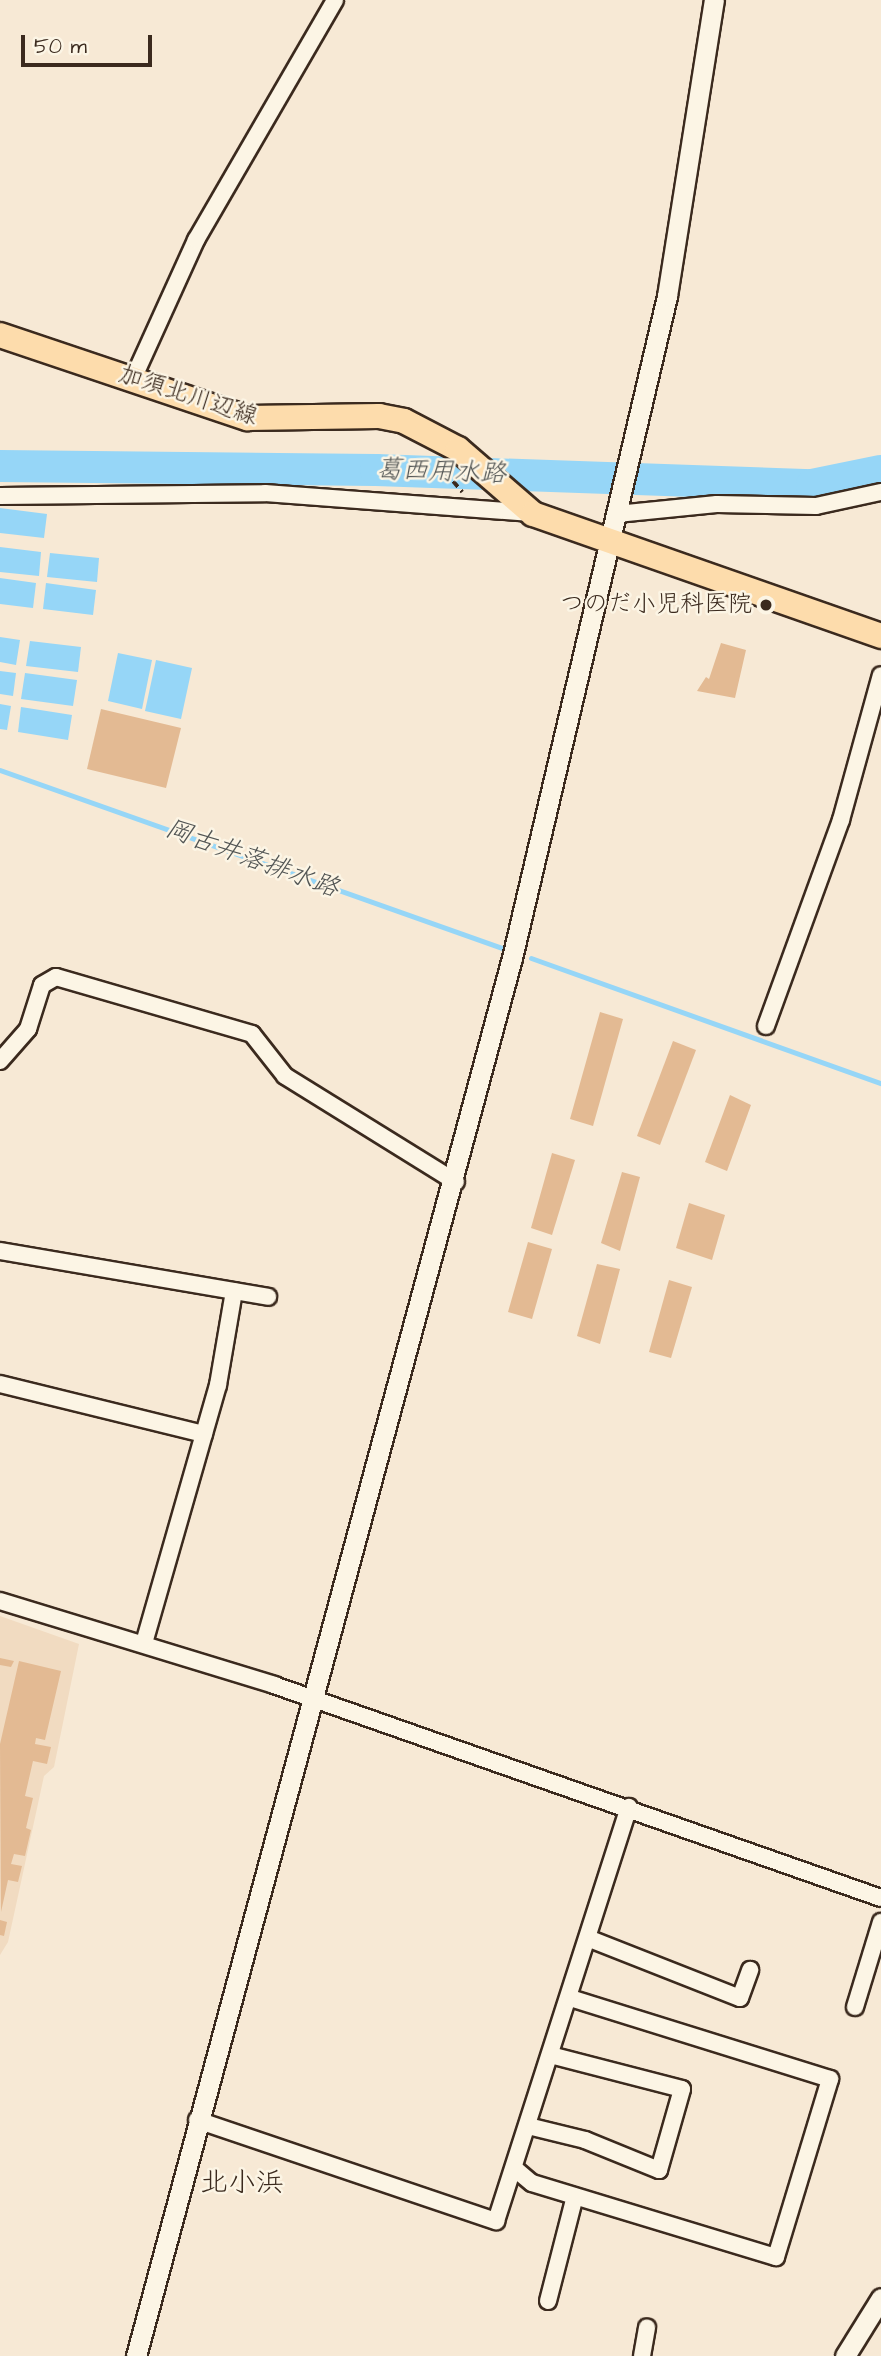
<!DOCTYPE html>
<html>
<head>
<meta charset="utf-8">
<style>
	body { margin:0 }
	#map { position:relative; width:881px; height:2356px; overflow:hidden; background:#f7e9d5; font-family:"Architects Daughter","Klee One",sans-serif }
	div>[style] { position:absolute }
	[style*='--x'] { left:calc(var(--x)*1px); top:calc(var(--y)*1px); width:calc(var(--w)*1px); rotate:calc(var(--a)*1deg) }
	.built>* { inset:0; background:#f1dbc1 }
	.water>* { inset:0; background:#96d6f7 }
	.stream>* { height:5px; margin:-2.5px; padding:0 2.5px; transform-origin:2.5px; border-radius:2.5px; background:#96d6f7 }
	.river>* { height:32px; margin:-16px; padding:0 16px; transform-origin:16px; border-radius:16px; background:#96d6f7 }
	.building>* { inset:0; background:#e3ba93 }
	.path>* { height:3.5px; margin-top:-1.75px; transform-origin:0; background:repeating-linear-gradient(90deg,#3b2a1e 0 7px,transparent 0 12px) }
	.roads { filter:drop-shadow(2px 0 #3b2a1e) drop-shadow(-2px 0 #3b2a1e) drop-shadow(0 2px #3b2a1e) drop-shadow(0 -2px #3b2a1e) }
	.minor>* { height:16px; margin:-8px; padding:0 8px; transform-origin:8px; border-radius:8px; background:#fcf5e5 }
	.tertiary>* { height:19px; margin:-9.5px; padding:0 9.5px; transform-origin:9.5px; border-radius:9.5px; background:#fcf5e5 }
	.primary>* { height:24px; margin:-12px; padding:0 12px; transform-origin:12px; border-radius:12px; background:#fddcac }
	.dots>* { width:19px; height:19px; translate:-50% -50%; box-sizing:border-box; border:4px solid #fcf5e5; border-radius:50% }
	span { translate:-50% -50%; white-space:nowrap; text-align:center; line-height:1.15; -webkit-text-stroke:5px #fcf5e5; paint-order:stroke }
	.street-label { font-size:24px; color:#3b2a1e }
	.poi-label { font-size:24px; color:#3b2a1e }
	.right { translate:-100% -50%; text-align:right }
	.water-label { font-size:26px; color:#525554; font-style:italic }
	.quarter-label { font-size:28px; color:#3b2a1e }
	.scale { position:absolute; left:21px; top:35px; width:131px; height:32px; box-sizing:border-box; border:4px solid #3b2a1e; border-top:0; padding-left:9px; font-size:21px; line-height:24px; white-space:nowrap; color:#3b2a1e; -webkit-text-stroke:5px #fcf5e5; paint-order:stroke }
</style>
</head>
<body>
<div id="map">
	<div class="built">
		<div style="clip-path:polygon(0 1616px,79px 1644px,54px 1767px,44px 1776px,8px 1942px,0 1955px)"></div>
	</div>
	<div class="water">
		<div style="clip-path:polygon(0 508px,47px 514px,44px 538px,0 533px)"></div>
		<div style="clip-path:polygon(0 547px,41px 552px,39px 576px,0 572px)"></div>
		<div style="clip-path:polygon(50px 553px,99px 558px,97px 582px,47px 577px)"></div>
		<div style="clip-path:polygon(0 578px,36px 583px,33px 608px,0 604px)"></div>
		<div style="clip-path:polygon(46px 583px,96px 590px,93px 615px,43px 609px)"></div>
		<div style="clip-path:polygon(0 637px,20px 640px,16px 665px,0 662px)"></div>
		<div style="clip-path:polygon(30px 641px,81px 647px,78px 672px,26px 666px)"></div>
		<div style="clip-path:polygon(118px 653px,152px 660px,142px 709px,108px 701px)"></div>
		<div style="clip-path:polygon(156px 660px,192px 668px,181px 719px,145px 711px)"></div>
		<div style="clip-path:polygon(0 671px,16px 673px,13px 696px,0 694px)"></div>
		<div style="clip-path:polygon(25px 673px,77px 680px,73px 706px,21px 699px)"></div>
		<div style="clip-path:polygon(0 704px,11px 706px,7px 730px,0 729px)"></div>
		<div style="clip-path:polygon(21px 707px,72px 715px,68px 740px,18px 732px)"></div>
	</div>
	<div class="stream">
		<div style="--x:0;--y:770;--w:536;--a:19.52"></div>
		<div style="--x:531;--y:958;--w:372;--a:19.7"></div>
	</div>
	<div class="river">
		<div style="--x:0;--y:466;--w:376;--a:0.6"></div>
		<div style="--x:376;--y:470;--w:436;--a:2"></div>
		<div style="--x:812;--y:485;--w:70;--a:-11.5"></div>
	</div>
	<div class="building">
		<div style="clip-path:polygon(721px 643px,746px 650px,735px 698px,697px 691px,706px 677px,709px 679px)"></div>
		<div style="clip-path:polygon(101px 709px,181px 728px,166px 788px,87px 769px)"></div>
		<div style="clip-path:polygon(600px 1012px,623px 1019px,593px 1126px,570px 1119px)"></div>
		<div style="clip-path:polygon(673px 1041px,696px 1050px,660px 1145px,637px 1136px)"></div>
		<div style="clip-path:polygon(730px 1095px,751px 1105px,727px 1171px,705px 1162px)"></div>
		<div style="clip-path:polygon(552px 1153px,575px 1160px,552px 1235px,531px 1228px)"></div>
		<div style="clip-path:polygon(622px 1172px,640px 1177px,620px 1251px,601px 1243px)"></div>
		<div style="clip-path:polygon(689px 1203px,725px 1215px,712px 1260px,676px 1248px)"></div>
		<div style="clip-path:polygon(528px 1242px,552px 1249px,532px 1319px,508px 1312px)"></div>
		<div style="clip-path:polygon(597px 1264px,620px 1269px,600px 1344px,577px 1336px)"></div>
		<div style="clip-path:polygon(669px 1280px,692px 1287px,671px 1358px,649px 1352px)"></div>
		<div style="clip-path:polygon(0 1658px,14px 1661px,11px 1667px,0 1665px)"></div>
		<div style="clip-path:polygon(19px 1661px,61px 1671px,45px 1740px,36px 1738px,35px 1744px,51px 1747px,47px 1764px,33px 1761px,25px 1796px,33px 1798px,26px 1828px,31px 1830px,25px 1856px,14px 1854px,11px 1864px,22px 1866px,18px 1882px,8px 1880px,1px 1912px,0 1744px)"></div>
		<div style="clip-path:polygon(0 1920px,7px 1922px,4px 1936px,0 1935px)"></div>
	</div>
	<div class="path">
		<div style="--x:438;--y:463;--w:38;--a:50"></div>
	</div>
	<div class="roads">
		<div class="minor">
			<div style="--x:133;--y:379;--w:153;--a:-65.6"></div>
			<div style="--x:196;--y:240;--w:277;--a:-59.9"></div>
			<div style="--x:0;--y:496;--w:265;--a:-0.6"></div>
			<div style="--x:265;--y:493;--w:267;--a:4.3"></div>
			<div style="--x:617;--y:514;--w:100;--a:-5.7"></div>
			<div style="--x:717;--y:504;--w:99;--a:1.2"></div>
			<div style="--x:816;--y:506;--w:66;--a:-12.2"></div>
			<div style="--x:766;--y:1026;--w:219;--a:-70"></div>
			<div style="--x:841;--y:820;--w:150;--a:-74.6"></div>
			<div style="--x:0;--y:1061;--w:43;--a:-48.8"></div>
			<div style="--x:28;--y:1029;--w:46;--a:-72.3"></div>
			<div style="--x:42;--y:985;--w:16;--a:-30"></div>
			<div style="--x:56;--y:977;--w:204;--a:16.2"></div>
			<div style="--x:252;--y:1034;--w:53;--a:51.8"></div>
			<div style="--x:285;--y:1076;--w:201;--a:31.8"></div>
			<div style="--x:0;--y:1251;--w:272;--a:9.7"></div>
			<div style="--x:0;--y:1384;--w:210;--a:13.8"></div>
			<div style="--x:0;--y:1601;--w:287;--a:17"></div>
			<div style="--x:274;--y:1685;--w:643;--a:19.34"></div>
			<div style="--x:144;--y:1643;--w:268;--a:-74"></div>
			<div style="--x:218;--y:1385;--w:95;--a:-80.3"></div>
			<div style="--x:590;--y:1939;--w:161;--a:21.5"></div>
			<div style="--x:740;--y:1998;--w:30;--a:-70"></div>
			<div style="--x:855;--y:2007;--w:89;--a:-73"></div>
			<div style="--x:197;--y:2120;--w:316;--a:18.7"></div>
			<div style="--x:496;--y:2221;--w:435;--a:-72.2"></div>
			<div style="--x:528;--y:2126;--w:59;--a:13.8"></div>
			<div style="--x:585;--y:2140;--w:80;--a:22.1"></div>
			<div style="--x:659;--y:2170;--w:84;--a:-74.1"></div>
			<div style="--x:682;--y:2089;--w:135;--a:-165.5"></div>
			<div style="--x:514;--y:2168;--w:23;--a:40"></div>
			<div style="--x:532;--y:2183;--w:255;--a:16.9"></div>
			<div style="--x:776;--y:2257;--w:186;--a:-73.1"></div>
			<div style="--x:830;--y:2079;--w:272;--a:-162.7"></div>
			<div style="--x:548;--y:2301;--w:108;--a:-75.6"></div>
			<div style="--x:642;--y:2356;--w:29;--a:-80"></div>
		</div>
		<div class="tertiary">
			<div style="--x:136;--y:2356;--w:1448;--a:-74.95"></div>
			<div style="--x:512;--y:958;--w:680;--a:-76.82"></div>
			<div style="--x:667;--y:296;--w:300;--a:-81"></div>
			<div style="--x:845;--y:2356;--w:68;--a:-58.2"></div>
		</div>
		<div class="primary">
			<div style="--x:0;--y:335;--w:261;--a:18.6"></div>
			<div style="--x:247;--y:418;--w:132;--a:-0.9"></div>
			<div style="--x:379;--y:416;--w:25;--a:11"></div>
			<div style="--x:404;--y:421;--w:61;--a:27.4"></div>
			<div style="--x:458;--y:449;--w:99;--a:40.9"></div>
			<div style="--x:533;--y:514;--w:369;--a:19.3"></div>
		</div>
	</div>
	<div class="dots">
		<div style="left:766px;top:605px;background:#3b2a1e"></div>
	</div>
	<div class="street-label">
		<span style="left:188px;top:396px;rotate:18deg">加須北川辺線</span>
	</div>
	<div class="poi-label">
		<span class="right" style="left:752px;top:605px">つのだ小児科医院</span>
	</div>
	<div class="water-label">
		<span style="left:441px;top:472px;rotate:2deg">葛西用水路</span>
		<span style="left:252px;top:859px;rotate:20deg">岡古井落排水路</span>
	</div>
	<div class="quarter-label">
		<span style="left:242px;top:2183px">北小浜</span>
	</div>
	<div class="scale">50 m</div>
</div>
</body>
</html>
